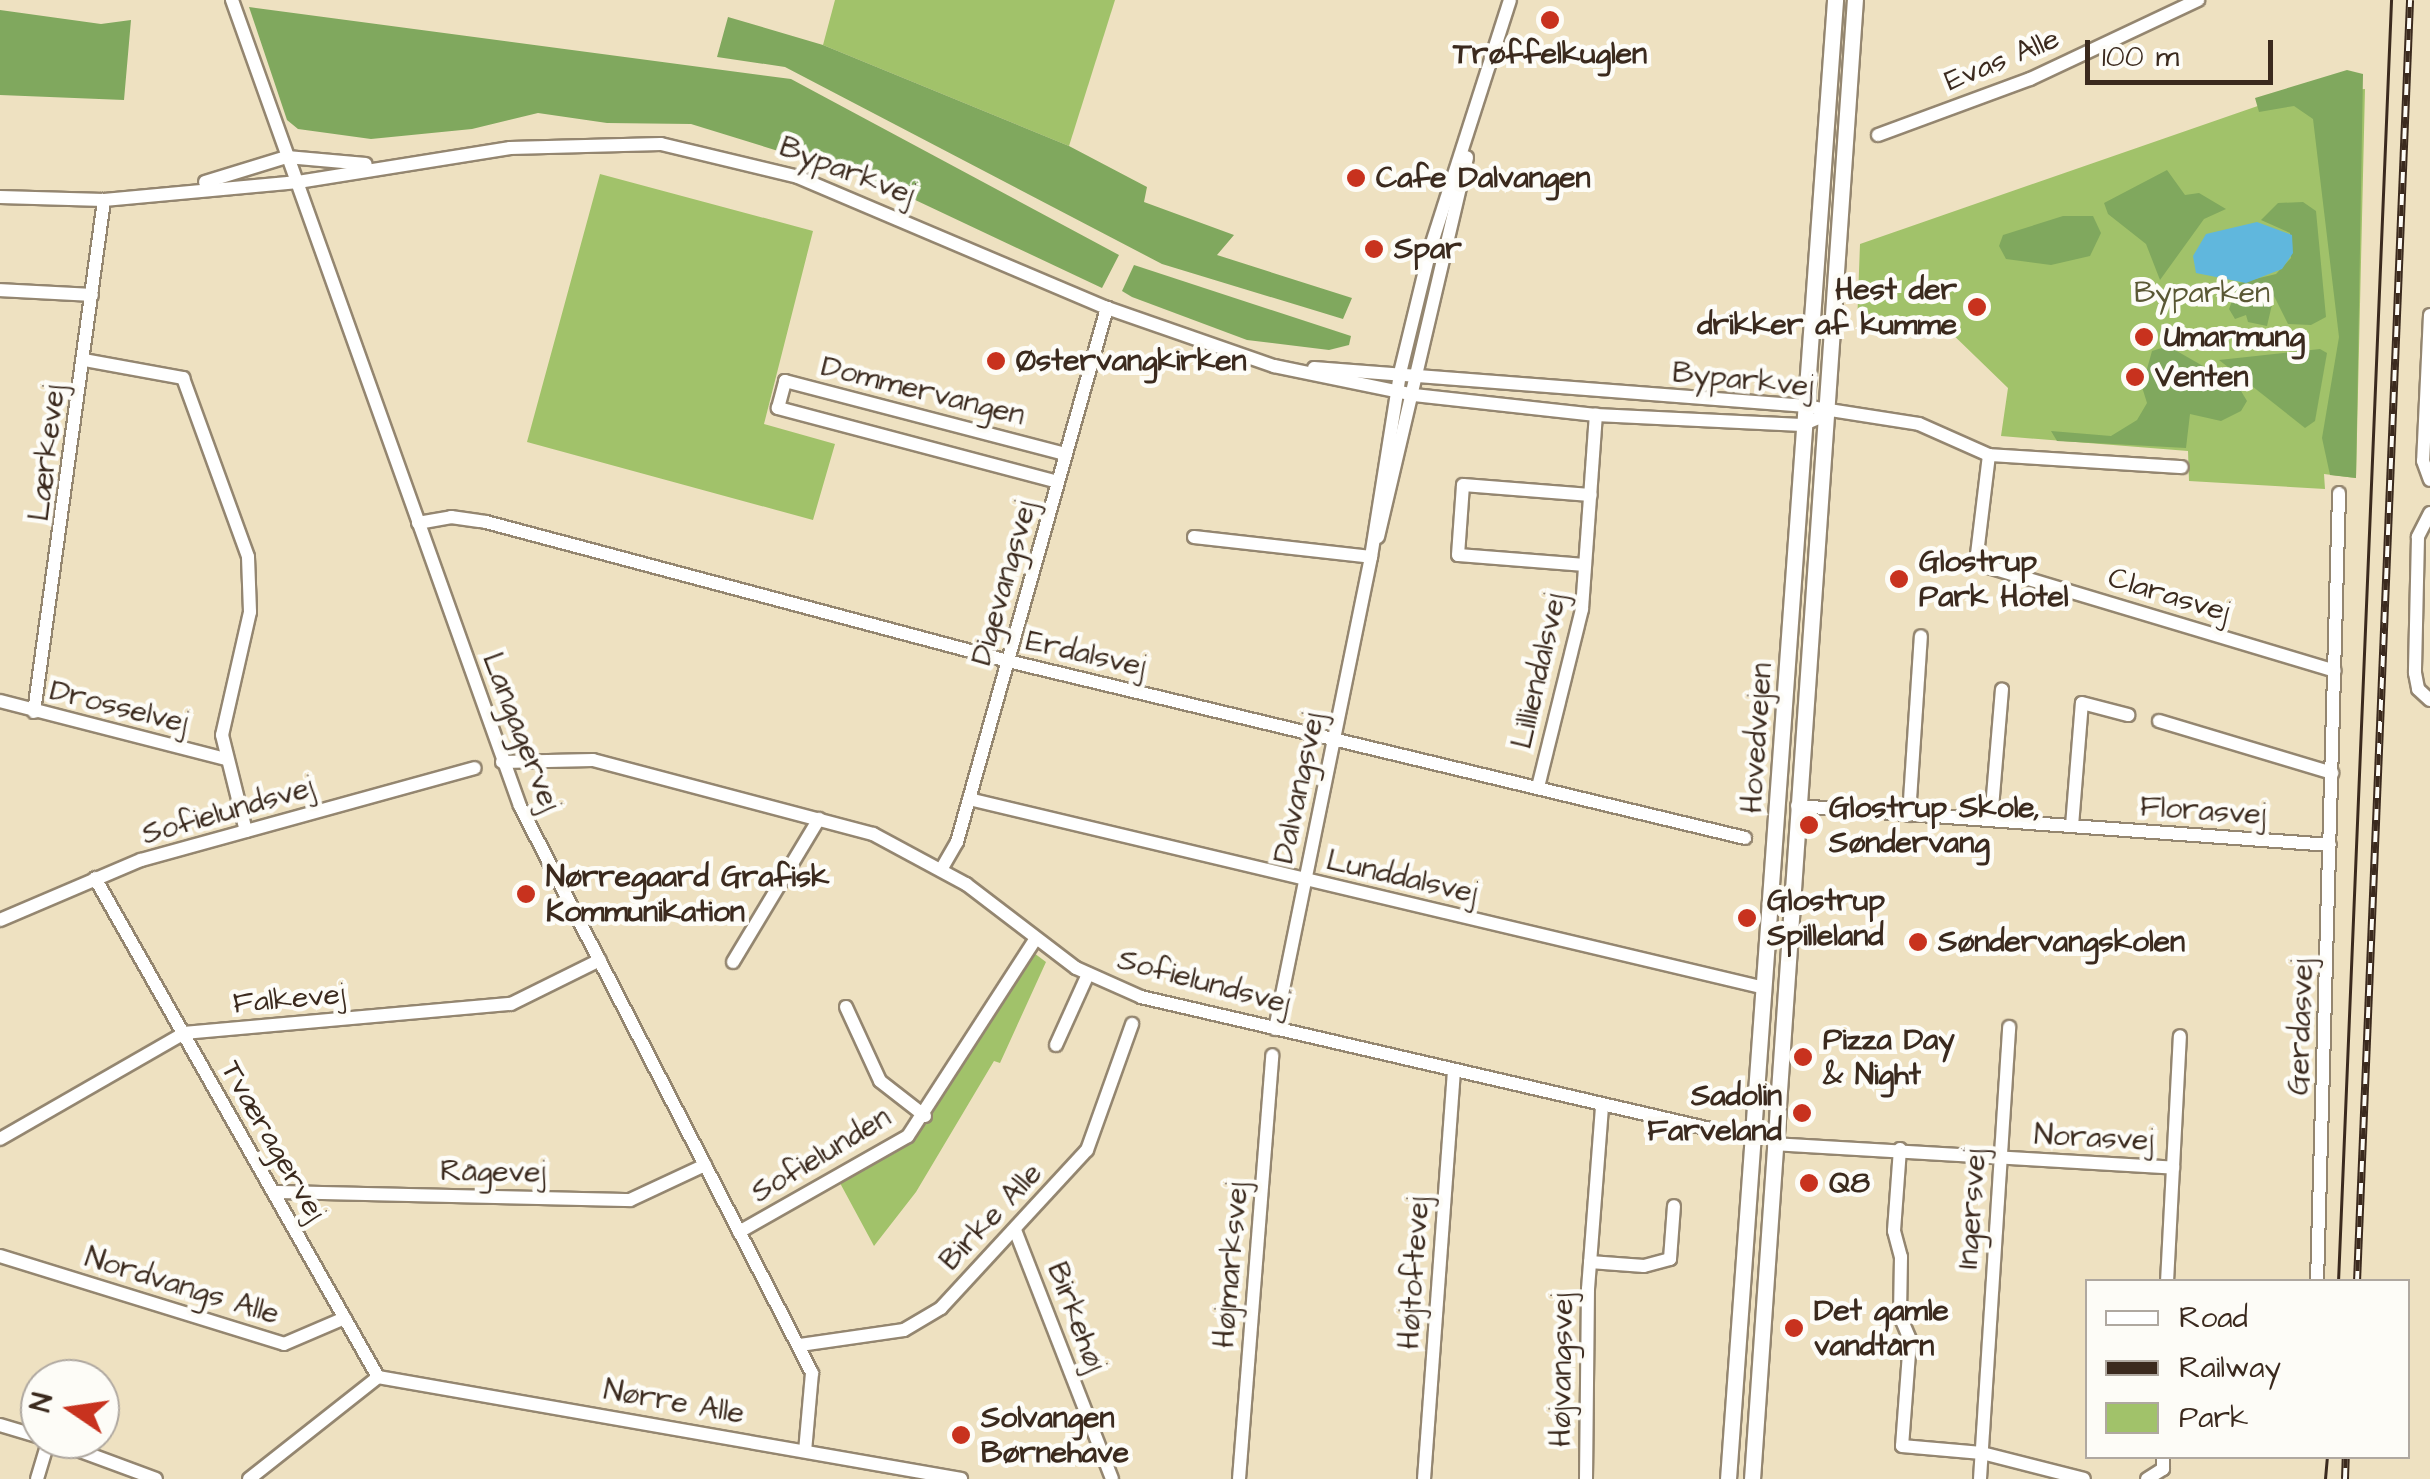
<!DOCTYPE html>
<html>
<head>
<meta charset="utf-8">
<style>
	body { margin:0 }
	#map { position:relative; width:2430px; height:1479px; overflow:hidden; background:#eee1c1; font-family:"Architects Daughter",sans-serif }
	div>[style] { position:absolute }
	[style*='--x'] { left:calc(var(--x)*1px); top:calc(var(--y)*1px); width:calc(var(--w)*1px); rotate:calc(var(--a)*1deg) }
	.green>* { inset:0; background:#a1c26a }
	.forest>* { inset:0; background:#80a85e }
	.water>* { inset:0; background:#60b7dd }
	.roads { filter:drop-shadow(2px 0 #948670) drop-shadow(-2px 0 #948670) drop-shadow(0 2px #948670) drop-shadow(0 -2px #948670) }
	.minor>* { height:12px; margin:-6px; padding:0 6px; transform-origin:6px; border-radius:6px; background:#fff }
	.major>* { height:15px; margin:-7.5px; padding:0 7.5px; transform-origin:7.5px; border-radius:7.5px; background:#fff }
	.tram>* { height:2.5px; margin:-1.25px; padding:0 1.25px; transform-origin:1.25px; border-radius:1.25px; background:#3b2a1e }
	.rail>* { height:8px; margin-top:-4px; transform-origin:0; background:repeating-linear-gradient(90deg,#fdfcf7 0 11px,#3b2a1e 0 22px); box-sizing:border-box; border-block:2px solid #3b2a1e }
	.dots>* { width:28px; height:28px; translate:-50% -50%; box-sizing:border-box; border:5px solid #fdfcf7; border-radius:50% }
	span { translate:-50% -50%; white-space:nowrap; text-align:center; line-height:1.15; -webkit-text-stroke:9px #fdfcf7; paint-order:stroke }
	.poi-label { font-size:30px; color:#3b2a1e; font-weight:700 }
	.left { translate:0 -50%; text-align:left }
	.right { translate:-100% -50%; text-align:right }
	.street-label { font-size:30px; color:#3b2a1e }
	.park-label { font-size:30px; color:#5a5835 }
	.legend { position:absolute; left:2085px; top:1279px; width:325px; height:180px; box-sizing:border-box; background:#fdfcf7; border:2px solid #afa8a0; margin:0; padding:12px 18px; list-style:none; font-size:30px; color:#3b2a1e }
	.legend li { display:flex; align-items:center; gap:20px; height:50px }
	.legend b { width:50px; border:2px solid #afa8a0 }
	.north { position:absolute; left:20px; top:1359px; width:100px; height:100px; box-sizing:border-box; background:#fdfcf7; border:2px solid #afa8a0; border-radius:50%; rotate:283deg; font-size:28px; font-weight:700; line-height:40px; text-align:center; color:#3b2a1e }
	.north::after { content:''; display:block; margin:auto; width:35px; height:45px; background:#c8321e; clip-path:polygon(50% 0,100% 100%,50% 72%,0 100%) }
	.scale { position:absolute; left:2085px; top:40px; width:188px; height:45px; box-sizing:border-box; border:5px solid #3b2a1e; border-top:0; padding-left:12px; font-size:30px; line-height:35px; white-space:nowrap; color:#3b2a1e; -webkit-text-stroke:8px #fdfcf7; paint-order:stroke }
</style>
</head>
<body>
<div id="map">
	<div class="green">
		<div style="clip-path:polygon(835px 0,1115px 0,1069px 146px,823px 45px)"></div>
		<div style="clip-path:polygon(2365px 89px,2356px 478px,2324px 474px,2325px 489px,2189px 481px,2188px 451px,2001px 436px,2008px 388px,1944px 326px,1857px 326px,1860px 244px,2292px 94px)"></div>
		<div style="clip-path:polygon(600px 174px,813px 231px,764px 424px,835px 444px,813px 520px,527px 442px)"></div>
		<div style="clip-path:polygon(1034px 953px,1046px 962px,1000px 1063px,994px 1061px,916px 1192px,874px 1246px,840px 1183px,895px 1153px,921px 1130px)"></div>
	</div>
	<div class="forest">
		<div style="clip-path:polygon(249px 7px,791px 79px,1119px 255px,1102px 288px,875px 181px,691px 124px,607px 123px,538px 113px,472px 129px,371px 139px,298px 129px,287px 120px)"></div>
		<div style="clip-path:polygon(0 10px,101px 24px,131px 20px,124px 100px,0 95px)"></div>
		<div style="clip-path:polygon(728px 17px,823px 45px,1069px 146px,1147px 187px,1144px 202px,1234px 235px,1217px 255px,1352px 298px,1343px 319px,1162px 264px,785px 67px,717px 57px)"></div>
		<div style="clip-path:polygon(2347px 70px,2363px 74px,2356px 478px,2330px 475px,2322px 438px,2339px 337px,2313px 119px,2294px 106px,2259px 112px,2255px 98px)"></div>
		<div style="clip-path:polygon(2167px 170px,2185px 195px,2199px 193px,2226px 209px,2204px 219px,2160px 280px,2146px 244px,2108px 214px,2104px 203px)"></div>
		<div style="clip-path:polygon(2303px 202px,2316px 211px,2326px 317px,2311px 325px,2288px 324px,2274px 296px,2267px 326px,2248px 322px,2246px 315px,2235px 319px,2229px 309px,2239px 283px,2276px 274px,2291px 258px,2290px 233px,2261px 220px,2278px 203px)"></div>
		<div style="clip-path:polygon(2063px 216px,2093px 216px,2101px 233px,2090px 256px,2051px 265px,2006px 259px,1999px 246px,2003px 235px)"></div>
		<div style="clip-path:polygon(1134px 265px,1351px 336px,1349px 345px,1329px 350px,1247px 340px,1132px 297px,1122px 291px)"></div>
		<div style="clip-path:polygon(2168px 346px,2238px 386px,2247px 401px,2241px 411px,2221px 421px,2190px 414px,2186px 448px,2057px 441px,2051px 431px,2111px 436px,2137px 420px,2147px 403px,2142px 387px,2152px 351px)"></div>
		<div style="clip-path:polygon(2320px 349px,2327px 353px,2315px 421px,2305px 428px,2219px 360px)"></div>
	</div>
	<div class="water">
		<div style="clip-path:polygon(2257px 222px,2292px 235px,2293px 253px,2282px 269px,2246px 283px,2196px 273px,2193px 256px,2206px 234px)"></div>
	</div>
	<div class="roads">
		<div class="minor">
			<div style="--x:232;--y:0;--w:856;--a:70.34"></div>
			<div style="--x:520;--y:806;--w:638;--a:62.75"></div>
			<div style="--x:812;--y:1373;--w:78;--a:95.1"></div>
			<div style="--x:1878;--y:135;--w:162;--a:-20.2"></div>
			<div style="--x:2030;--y:79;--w:186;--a:-25.2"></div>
			<div style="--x:205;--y:182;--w:86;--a:-17"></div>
			<div style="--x:287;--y:157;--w:79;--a:5.1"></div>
			<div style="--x:0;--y:197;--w:104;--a:1.7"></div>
			<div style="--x:104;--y:200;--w:195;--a:-5.3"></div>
			<div style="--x:298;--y:182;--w:215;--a:-9.1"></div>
			<div style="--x:510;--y:148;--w:151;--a:-1.5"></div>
			<div style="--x:661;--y:144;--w:141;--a:13.5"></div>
			<div style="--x:798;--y:177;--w:336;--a:23"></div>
			<div style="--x:1107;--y:308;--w:177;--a:19.2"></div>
			<div style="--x:1274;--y:366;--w:143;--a:11.7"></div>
			<div style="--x:1414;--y:395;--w:183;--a:6.3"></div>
			<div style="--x:1596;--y:415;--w:206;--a:2.8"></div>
			<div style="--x:1802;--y:425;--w:28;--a:-23"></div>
			<div style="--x:0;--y:290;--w:92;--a:3.1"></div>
			<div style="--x:2430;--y:315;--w:146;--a:92.7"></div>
			<div style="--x:2423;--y:461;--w:20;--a:70"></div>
			<div style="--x:84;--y:360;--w:101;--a:10.3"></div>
			<div style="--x:183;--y:378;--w:190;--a:70"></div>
			<div style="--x:248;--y:557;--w:55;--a:87.9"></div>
			<div style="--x:250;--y:612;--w:126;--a:102.8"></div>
			<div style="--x:222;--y:735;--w:99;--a:76"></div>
			<div style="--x:1314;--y:368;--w:491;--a:4.4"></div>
			<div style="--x:1804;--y:406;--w:116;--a:8.9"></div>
			<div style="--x:1919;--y:424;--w:77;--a:23.9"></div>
			<div style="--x:1989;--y:455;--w:100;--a:96.9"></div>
			<div style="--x:1977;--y:554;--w:14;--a:56"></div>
			<div style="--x:1985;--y:566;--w:365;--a:16.7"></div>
			<div style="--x:1989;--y:455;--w:193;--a:3.6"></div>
			<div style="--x:1058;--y:482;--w:290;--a:-165.2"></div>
			<div style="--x:778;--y:408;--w:28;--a:-75"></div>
			<div style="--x:785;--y:381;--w:290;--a:14.6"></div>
			<div style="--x:2430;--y:513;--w:27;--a:117"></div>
			<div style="--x:2418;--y:537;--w:136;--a:91.3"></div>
			<div style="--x:2415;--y:673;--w:16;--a:79"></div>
			<div style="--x:2418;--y:689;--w:16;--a:43"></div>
			<div style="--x:418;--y:523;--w:34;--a:-10"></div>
			<div style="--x:451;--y:517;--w:35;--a:8"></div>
			<div style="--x:486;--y:522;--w:540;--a:14.91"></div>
			<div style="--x:1008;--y:661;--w:758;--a:13.5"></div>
			<div style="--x:1194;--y:537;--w:178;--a:6.4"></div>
			<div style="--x:1378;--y:537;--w:390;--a:-76.8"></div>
			<div style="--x:1585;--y:565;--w:127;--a:-175.5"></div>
			<div style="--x:1458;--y:555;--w:70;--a:-85.9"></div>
			<div style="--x:1463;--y:485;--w:128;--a:4.5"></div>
			<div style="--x:0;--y:701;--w:233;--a:14.4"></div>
			<div style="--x:34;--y:712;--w:517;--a:-82.21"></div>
			<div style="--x:2159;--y:721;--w:181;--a:16.7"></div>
			<div style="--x:502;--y:762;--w:91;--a:-1.3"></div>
			<div style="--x:593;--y:760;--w:290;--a:14.8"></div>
			<div style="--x:873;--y:834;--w:106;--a:28.3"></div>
			<div style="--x:966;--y:884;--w:138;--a:37.4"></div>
			<div style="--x:1076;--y:968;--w:71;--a:24"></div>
			<div style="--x:1141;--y:997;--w:628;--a:13.06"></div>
			<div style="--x:1538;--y:787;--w:183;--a:-76.1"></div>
			<div style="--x:1582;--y:609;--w:195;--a:-85.9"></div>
			<div style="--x:969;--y:799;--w:818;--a:13.36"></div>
			<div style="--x:1797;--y:806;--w:534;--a:4.18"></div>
			<div style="--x:1909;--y:815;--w:179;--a:-86.2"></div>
			<div style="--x:1991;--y:820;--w:131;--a:-85.2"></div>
			<div style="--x:2072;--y:826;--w:123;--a:-85.4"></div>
			<div style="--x:2082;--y:703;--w:48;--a:14.6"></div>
			<div style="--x:942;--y:868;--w:30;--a:-60"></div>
			<div style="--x:957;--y:842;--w:555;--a:-74.31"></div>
			<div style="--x:95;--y:878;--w:574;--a:60.44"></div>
			<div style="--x:0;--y:920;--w:153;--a:-23.1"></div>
			<div style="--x:141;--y:860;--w:346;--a:-15.4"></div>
			<div style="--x:733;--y:962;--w:167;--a:-59"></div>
			<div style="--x:846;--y:1007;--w:81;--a:65.3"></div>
			<div style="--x:880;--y:1081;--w:57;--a:37.9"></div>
			<div style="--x:1275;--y:1029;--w:482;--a:-78.5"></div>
			<div style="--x:1371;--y:557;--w:186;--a:-81"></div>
			<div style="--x:1400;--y:373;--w:131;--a:-76.3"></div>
			<div style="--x:1431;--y:246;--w:258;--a:-72.2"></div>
			<div style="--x:1056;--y:1045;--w:78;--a:-65.7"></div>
			<div style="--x:0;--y:1139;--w:212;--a:-29.9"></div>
			<div style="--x:184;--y:1033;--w:328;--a:-5.1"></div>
			<div style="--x:511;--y:1004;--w:99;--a:-26.3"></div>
			<div style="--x:1774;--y:1144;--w:400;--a:3.4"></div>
			<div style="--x:1900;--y:1149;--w:82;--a:94.2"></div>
			<div style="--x:1894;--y:1231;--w:27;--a:75"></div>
			<div style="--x:1901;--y:1257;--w:59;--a:91"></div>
			<div style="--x:1900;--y:1316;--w:26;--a:67"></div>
			<div style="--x:1910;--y:1340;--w:106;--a:94.3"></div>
			<div style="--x:1902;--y:1446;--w:80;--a:5"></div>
			<div style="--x:1982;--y:1453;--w:105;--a:14.3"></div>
			<div style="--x:274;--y:1192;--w:356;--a:1.3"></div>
			<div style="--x:630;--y:1200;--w:83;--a:-25"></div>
			<div style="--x:1015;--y:1230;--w:267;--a:68.7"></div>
			<div style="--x:739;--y:1232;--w:194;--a:-29.6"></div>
			<div style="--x:908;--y:1136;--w:234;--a:-57.1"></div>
			<div style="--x:0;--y:1256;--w:297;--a:17.2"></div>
			<div style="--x:284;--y:1344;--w:66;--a:-23.1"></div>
			<div style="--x:1590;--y:1262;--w:54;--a:4.2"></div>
			<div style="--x:1644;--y:1266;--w:27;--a:-15"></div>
			<div style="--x:1670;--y:1259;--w:53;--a:-85.7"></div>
			<div style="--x:2167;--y:1282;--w:246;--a:-87"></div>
			<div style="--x:2317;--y:1282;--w:789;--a:-88.4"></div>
			<div style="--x:800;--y:1345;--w:105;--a:-8.2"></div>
			<div style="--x:904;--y:1330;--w:43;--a:-30.7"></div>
			<div style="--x:941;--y:1308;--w:215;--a:-47.3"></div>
			<div style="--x:1087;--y:1150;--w:134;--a:-70.3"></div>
			<div style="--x:378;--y:1377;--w:592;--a:9.92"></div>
			<div style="--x:0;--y:1425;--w:42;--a:16.7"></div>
			<div style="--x:48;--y:1439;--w:115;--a:20.3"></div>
			<div style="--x:37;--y:1479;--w:42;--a:-73.3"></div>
			<div style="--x:249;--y:1479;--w:164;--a:-38.3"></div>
			<div style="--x:1239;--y:1479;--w:425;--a:-85.5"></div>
			<div style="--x:1424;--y:1479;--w:410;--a:-85.8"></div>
			<div style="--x:1586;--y:1479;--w:190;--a:-89.4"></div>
			<div style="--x:1588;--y:1289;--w:184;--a:-85.6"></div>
			<div style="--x:1980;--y:1479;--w:453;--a:-86.3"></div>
			<div style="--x:2147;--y:1479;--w:19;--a:-32"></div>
			<div style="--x:2163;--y:1469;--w:13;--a:-90"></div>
		</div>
		<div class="major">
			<div style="--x:1728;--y:1479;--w:1483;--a:-85.86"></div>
			<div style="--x:1752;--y:1479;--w:1483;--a:-86.02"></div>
		</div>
	</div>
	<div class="tram">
		<div style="--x:2338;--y:1282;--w:1283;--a:-87.63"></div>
		<div style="--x:2325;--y:1479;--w:23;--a:-85"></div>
	</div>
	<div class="rail">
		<div style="--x:2357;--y:1282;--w:1283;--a:-87.63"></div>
		<div style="--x:2345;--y:1479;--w:23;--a:-88"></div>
	</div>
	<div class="dots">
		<div style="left:1550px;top:20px;background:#c8321e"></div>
		<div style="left:1356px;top:178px;background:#c8321e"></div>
		<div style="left:1374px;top:249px;background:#c8321e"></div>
		<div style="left:1977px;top:307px;background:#c8321e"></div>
		<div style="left:2144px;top:337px;background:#c8321e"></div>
		<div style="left:996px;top:361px;background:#c8321e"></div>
		<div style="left:2135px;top:377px;background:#c8321e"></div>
		<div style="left:1899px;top:579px;background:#c8321e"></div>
		<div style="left:1809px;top:825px;background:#c8321e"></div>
		<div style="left:526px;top:894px;background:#c8321e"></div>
		<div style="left:1747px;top:918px;background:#c8321e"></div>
		<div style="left:1918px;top:942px;background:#c8321e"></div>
		<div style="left:1803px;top:1057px;background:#c8321e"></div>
		<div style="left:1802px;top:1113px;background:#c8321e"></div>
		<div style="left:1809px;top:1183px;background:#c8321e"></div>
		<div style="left:1794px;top:1328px;background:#c8321e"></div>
		<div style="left:961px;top:1435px;background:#c8321e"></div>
	</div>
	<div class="poi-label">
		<span style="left:1550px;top:54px">Trøffelkuglen</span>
		<span class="left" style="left:1376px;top:178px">Cafe Dalvangen</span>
		<span class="left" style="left:1394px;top:249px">Spar</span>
		<span class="right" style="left:1957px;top:307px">Hest der<br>drikker af kumme</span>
		<span class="left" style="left:2164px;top:337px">Umarmung</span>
		<span class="left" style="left:1016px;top:361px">Østervangkirken</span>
		<span class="left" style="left:2155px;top:377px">Venten</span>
		<span class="left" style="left:1919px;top:579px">Glostrup<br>Park Hotel</span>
		<span class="left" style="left:1829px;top:825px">Glostrup Skole,<br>Søndervang</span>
		<span class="left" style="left:546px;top:894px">Nørregaard Grafisk<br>Kommunikation</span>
		<span class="left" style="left:1767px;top:918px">Glostrup<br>Spilleland</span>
		<span class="left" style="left:1938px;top:942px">Søndervangskolen</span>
		<span class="left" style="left:1823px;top:1057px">Pizza Day<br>&amp; Night</span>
		<span class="right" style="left:1782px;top:1113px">Sadolin<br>Farveland</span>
		<span class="left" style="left:1829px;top:1183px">Q8</span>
		<span class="left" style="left:1814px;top:1328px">Det gamle<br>vandtårn</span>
		<span class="left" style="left:981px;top:1435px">Solvangen<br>Børnehave</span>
	</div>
	<div class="street-label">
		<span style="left:2002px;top:60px;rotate:-22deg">Evas Alle</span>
		<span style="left:847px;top:171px;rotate:21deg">Byparkvej</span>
		<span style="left:1743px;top:380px;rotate:6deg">Byparkvej</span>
		<span style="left:923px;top:391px;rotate:14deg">Dommervangen</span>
		<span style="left:47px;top:453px;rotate:-83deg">Lærkevej</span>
		<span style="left:1004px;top:583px;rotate:-74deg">Digevangsvej</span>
		<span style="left:2169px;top:595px;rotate:17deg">Clarasvej</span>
		<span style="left:1086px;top:654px;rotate:13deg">Erdalsvej</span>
		<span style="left:1539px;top:671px;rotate:-77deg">Lilliendalsvej</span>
		<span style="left:119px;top:707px;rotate:14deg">Drosselvej</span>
		<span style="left:521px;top:732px;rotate:69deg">Langagervej</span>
		<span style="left:1757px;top:738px;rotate:-86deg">Hovedvejen</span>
		<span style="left:1299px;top:788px;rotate:-78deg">Dalvangsvej</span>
		<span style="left:228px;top:811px;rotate:-16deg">Sofielundsvej</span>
		<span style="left:2203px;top:811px;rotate:4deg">Florasvej</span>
		<span style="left:1402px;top:877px;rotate:13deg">Lunddalsvej</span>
		<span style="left:1204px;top:982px;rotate:15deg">Sofielundsvej</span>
		<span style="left:289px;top:999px;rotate:-5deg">Falkevej</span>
		<span style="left:2301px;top:1027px;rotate:-88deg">Gerdasvej</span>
		<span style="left:2094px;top:1138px;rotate:3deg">Norasvej</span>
		<span style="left:273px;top:1141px;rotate:60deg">Tværagervej</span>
		<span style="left:821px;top:1155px;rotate:-31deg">Sofielunden</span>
		<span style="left:493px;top:1172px;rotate:1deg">Rågevej</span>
		<span style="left:1972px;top:1209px;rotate:-86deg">Ingersvej</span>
		<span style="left:991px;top:1217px;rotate:-47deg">Birke Alle</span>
		<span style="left:1231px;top:1265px;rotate:-85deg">Højmarksvej</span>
		<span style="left:1414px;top:1273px;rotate:-86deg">Højtoftevej</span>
		<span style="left:182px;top:1286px;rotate:17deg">Nordvangs Alle</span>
		<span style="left:1076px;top:1317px;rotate:69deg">Birkehøj</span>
		<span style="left:1562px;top:1370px;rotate:-89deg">Højvangsvej</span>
		<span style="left:674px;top:1402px;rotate:10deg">Nørre Alle</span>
	</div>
	<div class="park-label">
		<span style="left:2202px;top:293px">Byparken</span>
	</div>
	<ul class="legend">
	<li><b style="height:12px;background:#fff"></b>Road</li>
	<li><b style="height:12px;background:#3b2a1e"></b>Railway</li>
	<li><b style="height:28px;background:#a1c26a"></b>Park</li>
	</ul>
	<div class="north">N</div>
	<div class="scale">100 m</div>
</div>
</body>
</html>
